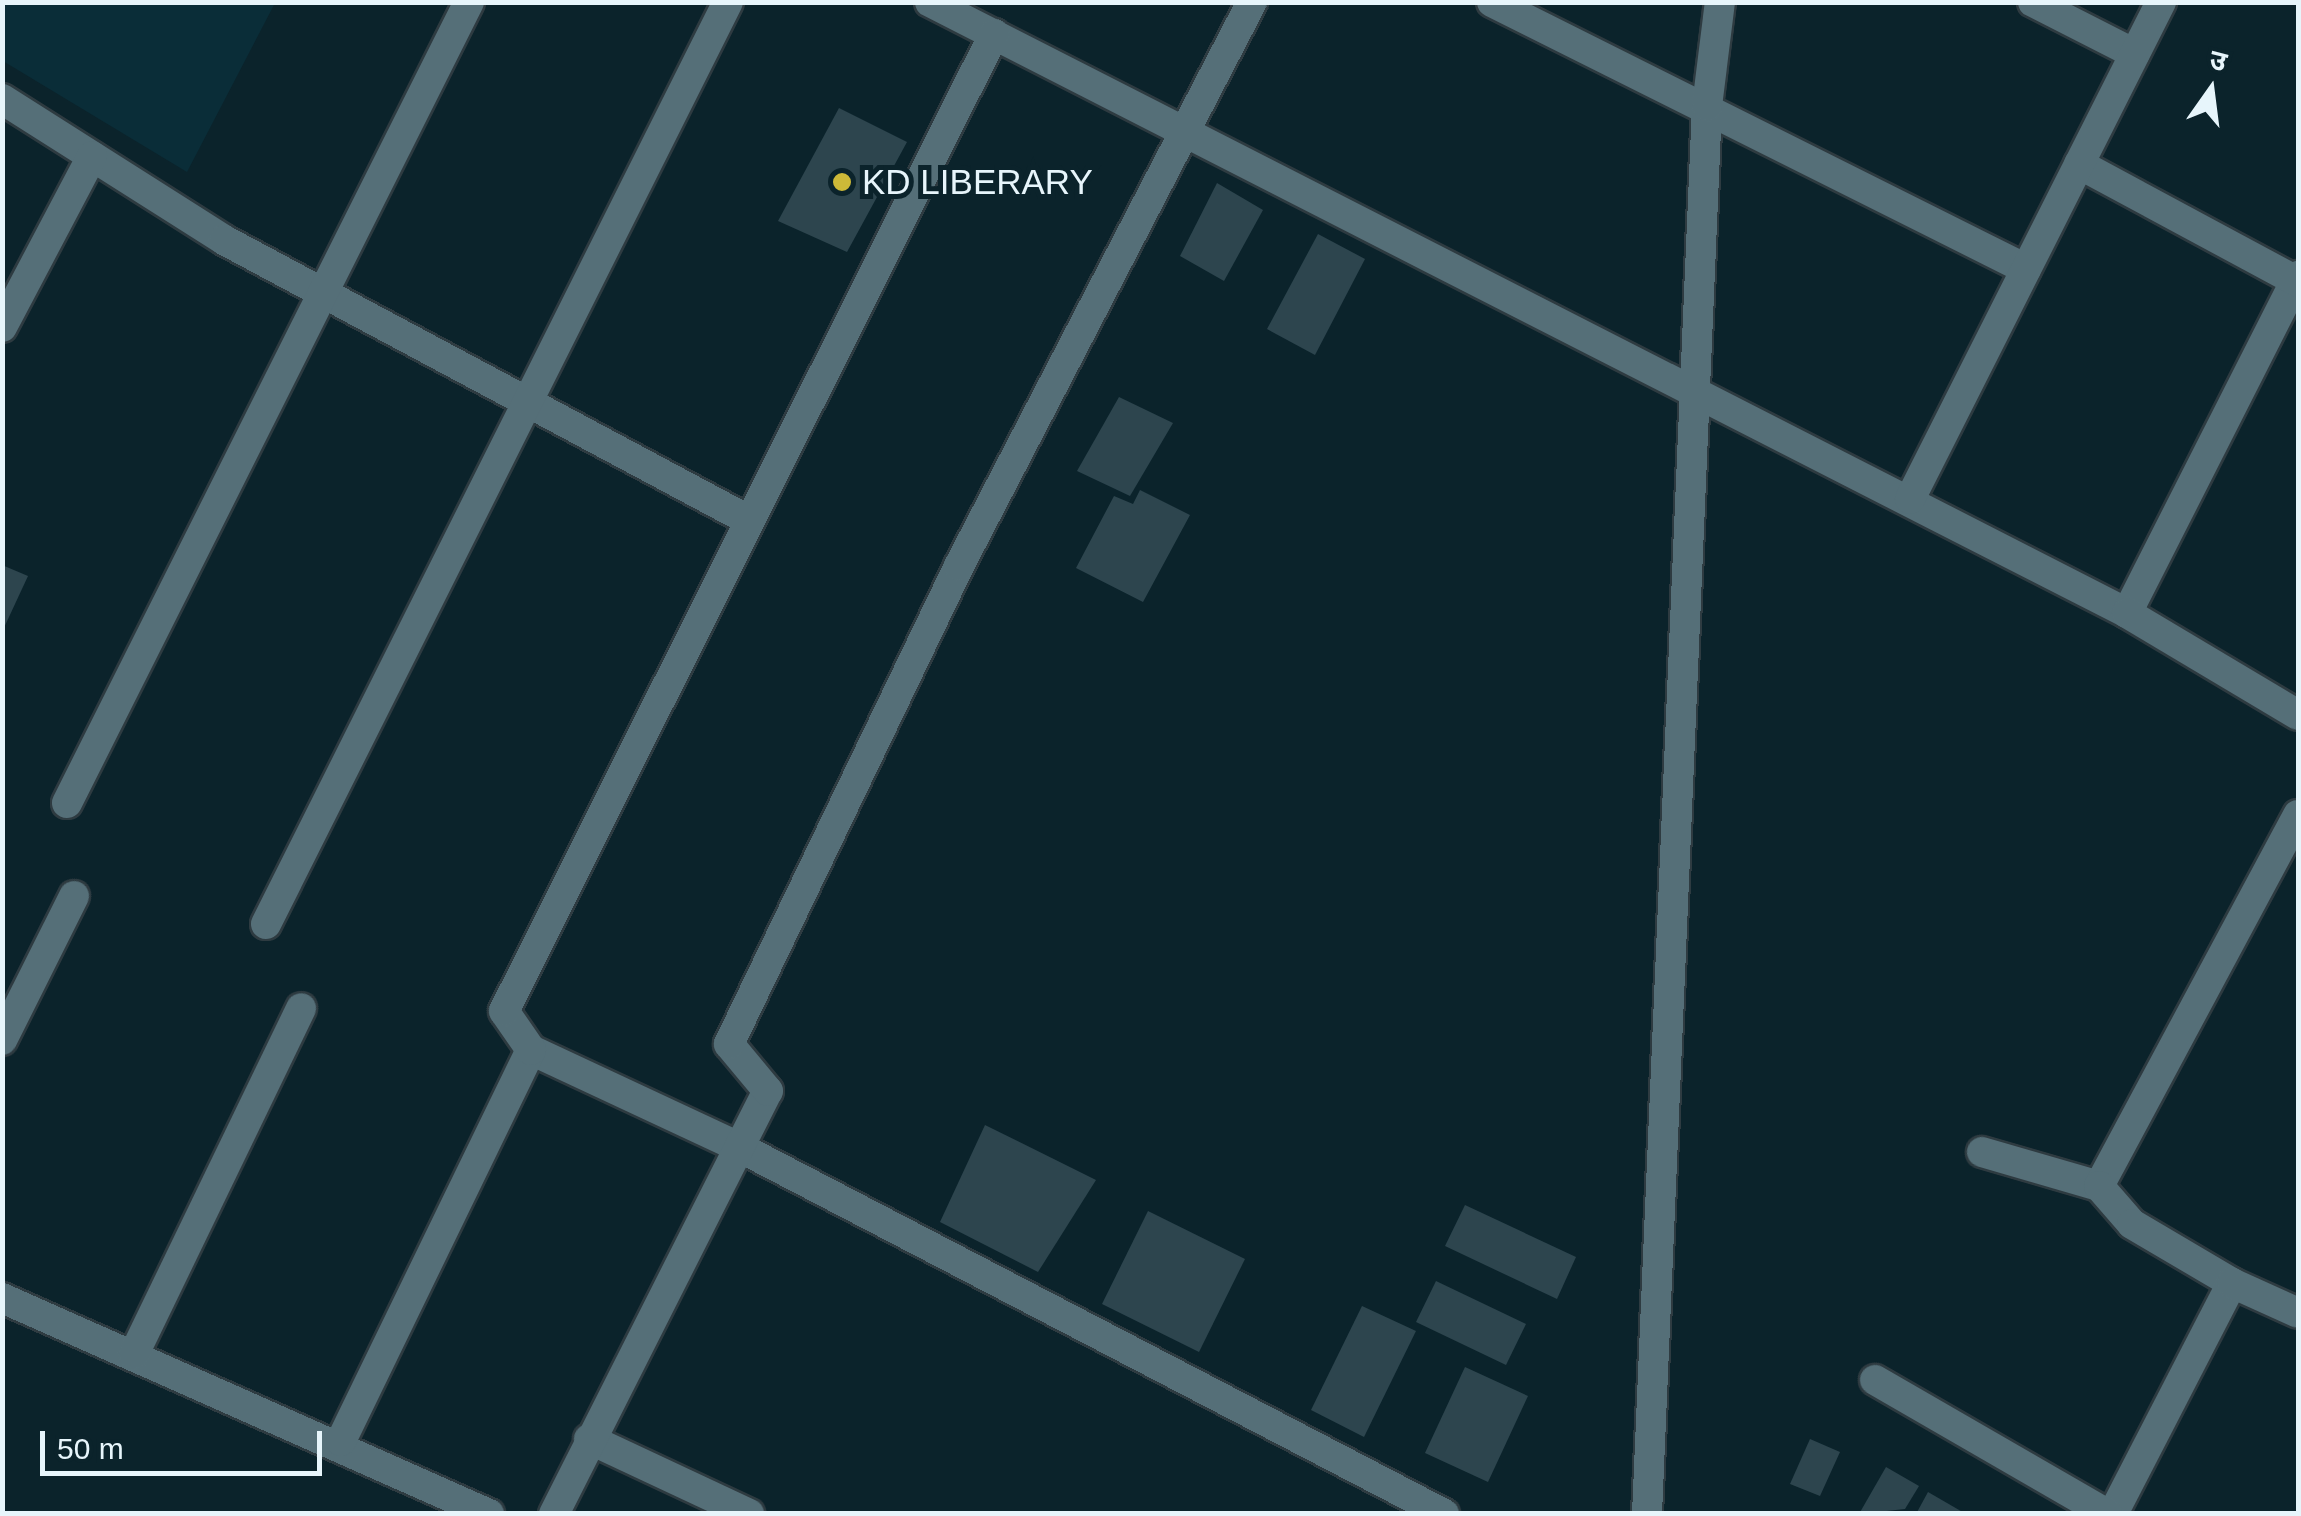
<!DOCTYPE html>
<html>
<head>
<meta charset="utf-8">
<style>
	body { margin:0 }
	#map { position:relative; width:2301px; height:1516px; overflow:hidden; background:#0b232b; font-family:Arial,"Noto Sans Devanagari",sans-serif }
	div>[style] { position:absolute }
	[style*='--x'] { left:calc(var(--x)*1px); top:calc(var(--y)*1px); width:calc(var(--w)*1px); rotate:calc(var(--a)*1deg) }
	.built>* { inset:0; background:#0a2d38 }
	.building>* { inset:0; background:#2d454e }
	.roads { filter:drop-shadow(2px 0 #2e3b41) drop-shadow(-2px 0 #2e3b41) drop-shadow(0 2px #2e3b41) drop-shadow(0 -2px #2e3b41) }
	.street>* { height:30px; margin:-15px; padding:0 15px; transform-origin:15px; border-radius:15px; background:#556f78 }
	.secondary>* { height:30px; margin:-15px; padding:0 15px; transform-origin:15px; border-radius:15px; background:#556f78 }
	.dots>* { width:28px; height:28px; translate:-50% -50%; box-sizing:border-box; border:5px solid #0b232b; border-radius:50% }
	span { translate:-50% -50%; white-space:nowrap; text-align:center; line-height:1.15; -webkit-text-stroke:10px #0b232b; paint-order:stroke }
	.poi-label { font-size:35px; color:#e7f5fb }
	.left { translate:0 -50%; text-align:left }
	.frame { position:absolute; inset:0; border:5px solid #e7f5fb; pointer-events:none }
	.north { position:absolute; left:2161px; top:40px; width:100px; height:100px; -webkit-text-stroke:8px #0b232b; paint-order:stroke; rotate:14deg; font-size:28px; font-weight:700; line-height:40px; text-align:center; color:#e7f5fb }
	.north::after { content:''; display:block; margin:auto; width:35px; height:45px; background:#e7f5fb; clip-path:polygon(50% 0,100% 100%,50% 72%,0 100%) }
	.scale { position:absolute; left:40px; top:1431px; width:282px; height:45px; box-sizing:border-box; border:5px solid #e7f5fb; border-top:0; padding-left:12px; font-size:30px; line-height:35px; white-space:nowrap; color:#e7f5fb; -webkit-text-stroke:8px #0b232b; paint-order:stroke }
</style>
</head>
<body>
<div id="map">
	<div class="built">
		<div style="clip-path:polygon(2px 3px,3px 2px,275px 3px,187px 172px,3px 61px)"></div>
	</div>
	<div class="building">
		<div style="clip-path:polygon(839px 108px,907px 142px,847px 252px,778px 221px)"></div>
		<div style="clip-path:polygon(1217px 183px,1263px 210px,1224px 281px,1180px 256px)"></div>
		<div style="clip-path:polygon(1318px 234px,1365px 259px,1315px 355px,1267px 329px)"></div>
		<div style="clip-path:polygon(1119px 397px,1173px 423px,1130px 496px,1077px 471px)"></div>
		<div style="clip-path:polygon(1140px 490px,1190px 515px,1143px 602px,1076px 568px,1114px 496px,1133px 504px)"></div>
		<div style="clip-path:polygon(2px 565px,28px 576px,2px 632px)"></div>
		<div style="clip-path:polygon(985px 1125px,1096px 1180px,1038px 1272px,940px 1222px)"></div>
		<div style="clip-path:polygon(1465px 1205px,1576px 1257px,1557px 1299px,1445px 1246px)"></div>
		<div style="clip-path:polygon(1148px 1211px,1245px 1259px,1199px 1352px,1102px 1304px)"></div>
		<div style="clip-path:polygon(1436px 1281px,1526px 1324px,1506px 1365px,1416px 1322px)"></div>
		<div style="clip-path:polygon(1362px 1306px,1416px 1331px,1364px 1437px,1311px 1410px)"></div>
		<div style="clip-path:polygon(1465px 1367px,1528px 1396px,1488px 1482px,1425px 1453px)"></div>
		<div style="clip-path:polygon(1810px 1439px,1840px 1452px,1820px 1496px,1790px 1484px)"></div>
		<div style="clip-path:polygon(1886px 1467px,1919px 1486px,1905px 1509px,1859px 1514px)"></div>
		<div style="clip-path:polygon(1928px 1492px,1966px 1514px,1916px 1514px)"></div>
	</div>
	<div class="roads">
		<div class="street">
			<div style="--x:930;--y:2;--w:1344;--a:27.04"></div>
			<div style="--x:2127;--y:613;--w:378;--a:-63.1"></div>
			<div style="--x:1492;--y:2;--w:597;--a:26.57"></div>
			<div style="--x:2033;--y:2;--w:114;--a:27"></div>
			<div style="--x:2;--y:99;--w:263;--a:32.4"></div>
			<div style="--x:224;--y:240;--w:596;--a:28.11"></div>
			<div style="--x:2079;--y:164;--w:249;--a:28.3"></div>
			<div style="--x:2;--y:327;--w:193;--a:-62.2"></div>
			<div style="--x:1910;--y:499;--w:557;--a:-63.2"></div>
			<div style="--x:2127;--y:613;--w:199;--a:30.8"></div>
			<div style="--x:67;--y:803;--w:896;--a:-63.35"></div>
			<div style="--x:266;--y:924;--w:1031;--a:-63.39"></div>
			<div style="--x:2;--y:1040;--w:161;--a:-63.4"></div>
			<div style="--x:531;--y:1050;--w:230;--a:25"></div>
			<div style="--x:739;--y:1147;--w:795;--a:27.5"></div>
			<div style="--x:1982;--y:1152;--w:122;--a:16.2"></div>
			<div style="--x:2099;--y:1186;--w:421;--a:-61.8"></div>
			<div style="--x:2099;--y:1186;--w:50;--a:49"></div>
			<div style="--x:2132;--y:1224;--w:116;--a:30.5"></div>
			<div style="--x:2232;--y:1283;--w:260;--a:117.3"></div>
			<div style="--x:2232;--y:1283;--w:72;--a:24.4"></div>
			<div style="--x:2;--y:1298;--w:533;--a:23.92"></div>
			<div style="--x:134;--y:1354;--w:384;--a:-64.2"></div>
			<div style="--x:1875;--y:1380;--w:268;--a:30"></div>
			<div style="--x:589;--y:1439;--w:177;--a:25.1"></div>
			<div style="--x:341;--y:1441;--w:435;--a:-64.1"></div>
			<div style="--x:531;--y:1050;--w:47;--a:-124.7"></div>
			<div style="--x:504;--y:1011;--w:1093;--a:-63.36"></div>
			<div style="--x:554;--y:1514;--w:474;--a:-63.2"></div>
			<div style="--x:768;--y:1091;--w:61;--a:-129.7"></div>
			<div style="--x:729;--y:1044;--w:530;--a:-64.3"></div>
			<div style="--x:959;--y:566;--w:636;--a:-62.55"></div>
		</div>
		<div class="secondary">
			<div style="--x:1647;--y:1514;--w:1409;--a:-87.56"></div>
			<div style="--x:1707;--y:106;--w:105;--a:-82.9"></div>
		</div>
	</div>
	<div class="dots">
		<div style="left:842px;top:182px;background:#cdb938"></div>
	</div>
	<div class="poi-label">
		<span class="left" style="left:862px;top:182px">KD LIBERARY</span>
	</div>
	<div class="frame"></div>
	<div class="north">उ</div>
	<div class="scale">50 m</div>
</div>
</body>
</html>
